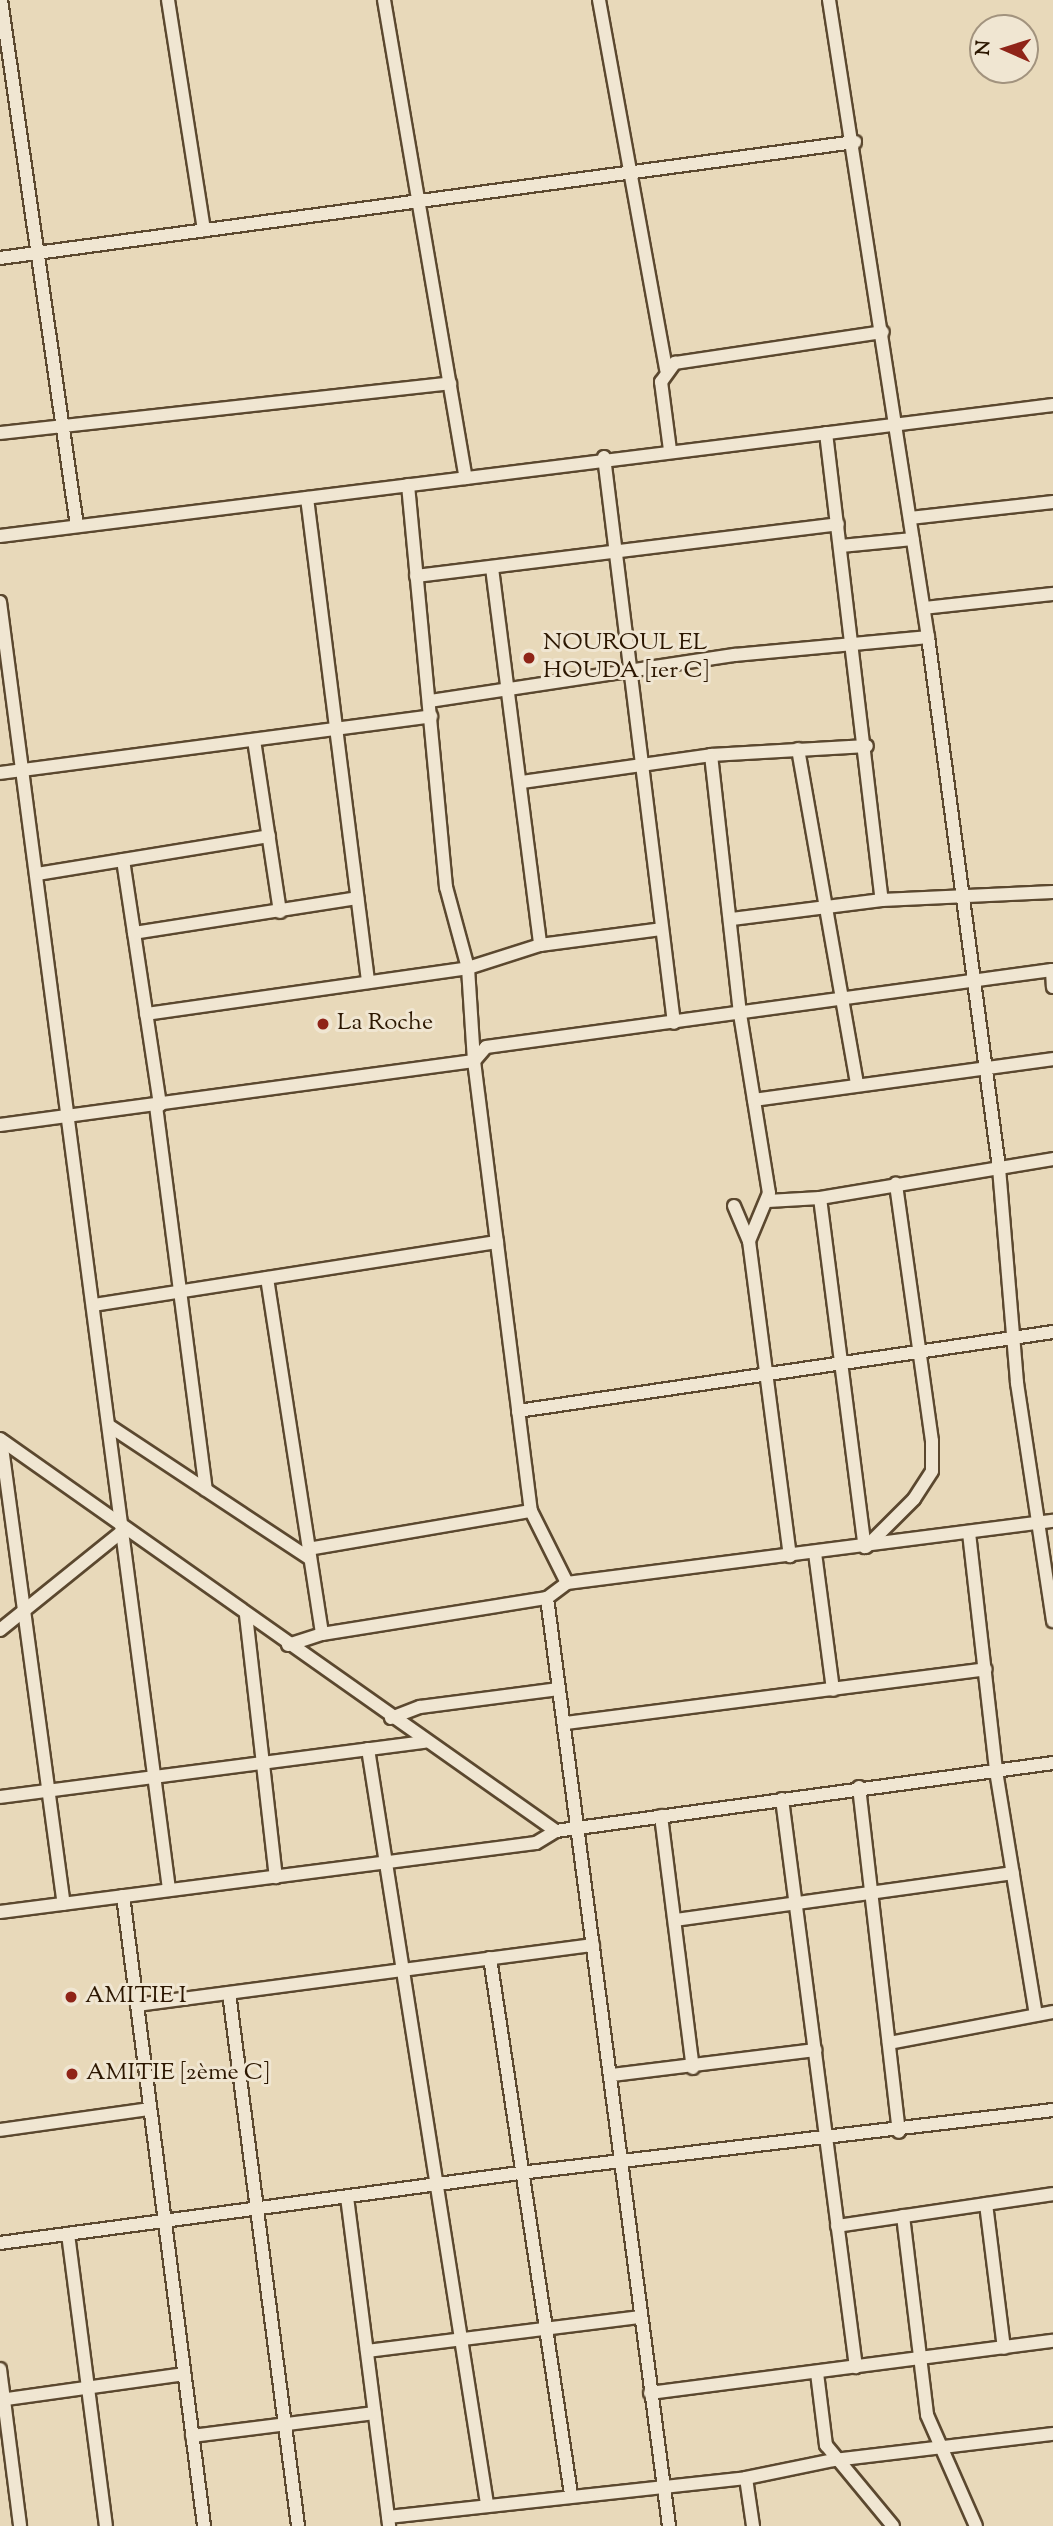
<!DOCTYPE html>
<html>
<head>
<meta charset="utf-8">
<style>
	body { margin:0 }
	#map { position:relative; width:1053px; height:2526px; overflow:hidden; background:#e8d9ba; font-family:"Sorts Mill Goudy",serif }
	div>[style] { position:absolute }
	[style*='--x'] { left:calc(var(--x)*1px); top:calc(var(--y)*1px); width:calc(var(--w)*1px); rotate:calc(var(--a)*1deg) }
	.roads { filter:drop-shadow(2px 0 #5b482f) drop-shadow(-2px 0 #5b482f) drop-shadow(0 2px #5b482f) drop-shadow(0 -2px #5b482f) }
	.minor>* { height:12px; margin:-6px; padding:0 6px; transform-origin:6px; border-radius:6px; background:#f0e6d2 }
	.dots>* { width:19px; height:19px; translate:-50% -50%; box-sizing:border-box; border:4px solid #f0e6d2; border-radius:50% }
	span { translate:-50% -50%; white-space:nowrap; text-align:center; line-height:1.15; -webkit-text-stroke:6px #f0e6d2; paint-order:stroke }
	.poi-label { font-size:24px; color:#2c1701 }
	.left { translate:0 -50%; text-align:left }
	.north { position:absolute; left:969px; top:14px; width:70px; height:70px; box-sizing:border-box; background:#f0e6d2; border:2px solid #a2937e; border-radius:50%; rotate:273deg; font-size:19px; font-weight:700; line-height:28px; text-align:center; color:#2c1701 }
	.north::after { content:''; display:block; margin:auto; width:24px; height:32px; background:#8f2418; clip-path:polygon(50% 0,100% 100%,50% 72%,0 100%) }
</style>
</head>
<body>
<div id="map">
	<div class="roads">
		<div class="minor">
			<div style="--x:1;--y:0;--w:531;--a:81.78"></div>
			<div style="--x:168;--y:0;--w:233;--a:81.1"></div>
			<div style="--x:384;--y:0;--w:485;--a:80.3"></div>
			<div style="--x:599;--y:0;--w:376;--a:79.7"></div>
			<div style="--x:829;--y:0;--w:645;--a:81.17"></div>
			<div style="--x:928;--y:637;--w:536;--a:82.38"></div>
			<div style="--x:999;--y:1168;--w:216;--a:85.2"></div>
			<div style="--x:1017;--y:1383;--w:241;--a:81.4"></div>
			<div style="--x:0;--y:258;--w:863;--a:-7.73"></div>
			<div style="--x:0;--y:433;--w:453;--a:-6.3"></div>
			<div style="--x:826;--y:433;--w:470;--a:83.2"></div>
			<div style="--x:670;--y:450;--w:69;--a:-97.5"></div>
			<div style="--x:661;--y:382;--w:24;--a:-54"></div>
			<div style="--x:675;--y:363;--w:210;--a:-8.5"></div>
			<div style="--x:604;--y:457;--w:570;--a:82.95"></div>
			<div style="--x:408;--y:485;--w:404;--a:84.6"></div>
			<div style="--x:446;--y:887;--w:84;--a:74.8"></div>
			<div style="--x:468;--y:968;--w:93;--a:86.3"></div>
			<div style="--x:474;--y:1061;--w:454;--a:82.8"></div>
			<div style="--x:531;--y:1511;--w:80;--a:63.4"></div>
			<div style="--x:567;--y:1583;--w:25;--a:143"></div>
			<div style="--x:547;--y:1598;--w:936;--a:82.51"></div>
			<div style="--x:307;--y:498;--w:488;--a:82.8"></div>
			<div style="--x:910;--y:518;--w:144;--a:-6.4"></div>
			<div style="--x:0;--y:536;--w:1061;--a:-7.09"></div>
			<div style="--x:841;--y:546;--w:72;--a:-5.6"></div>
			<div style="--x:492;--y:568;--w:380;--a:82.7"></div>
			<div style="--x:416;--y:576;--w:425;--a:-7"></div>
			<div style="--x:0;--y:602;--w:1299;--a:82.52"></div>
			<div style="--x:924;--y:608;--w:130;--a:-6.2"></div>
			<div style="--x:430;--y:701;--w:308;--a:-8.6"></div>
			<div style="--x:735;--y:655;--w:194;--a:-5.3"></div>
			<div style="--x:254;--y:740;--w:174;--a:81.4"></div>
			<div style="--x:798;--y:749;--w:341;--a:80"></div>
			<div style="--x:711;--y:755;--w:261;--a:83.6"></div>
			<div style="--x:740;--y:1014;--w:181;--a:80.8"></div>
			<div style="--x:769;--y:1193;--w:52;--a:112.6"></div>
			<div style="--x:0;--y:773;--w:435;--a:-7.5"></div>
			<div style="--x:522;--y:782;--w:191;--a:-8.1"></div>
			<div style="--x:711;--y:755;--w:156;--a:-3.3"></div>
			<div style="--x:123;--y:860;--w:248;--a:81.4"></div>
			<div style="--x:37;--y:874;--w:235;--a:-9.3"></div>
			<div style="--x:732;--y:919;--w:151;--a:-7.2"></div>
			<div style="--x:882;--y:900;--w:171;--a:-2.7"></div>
			<div style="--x:134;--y:933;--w:226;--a:-8.9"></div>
			<div style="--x:146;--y:1014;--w:325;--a:-8.1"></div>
			<div style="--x:468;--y:968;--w:76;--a:-17.7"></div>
			<div style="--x:540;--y:945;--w:122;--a:-7.5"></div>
			<div style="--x:754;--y:1100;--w:302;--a:-7.8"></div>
			<div style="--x:156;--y:1106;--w:387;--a:82.6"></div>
			<div style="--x:0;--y:1125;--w:478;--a:-7.7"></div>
			<div style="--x:474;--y:1061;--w:18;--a:-49"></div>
			<div style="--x:486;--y:1047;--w:571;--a:-7.75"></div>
			<div style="--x:1052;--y:970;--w:17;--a:87"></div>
			<div style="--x:820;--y:1198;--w:352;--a:82.7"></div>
			<div style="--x:768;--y:1201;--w:52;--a:-3.3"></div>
			<div style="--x:820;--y:1198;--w:236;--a:-9.5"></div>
			<div style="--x:734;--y:1206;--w:38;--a:67"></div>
			<div style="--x:749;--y:1241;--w:318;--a:82.6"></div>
			<div style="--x:267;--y:1278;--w:360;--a:81.2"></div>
			<div style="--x:94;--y:1305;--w:408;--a:-8.9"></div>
			<div style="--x:518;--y:1411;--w:541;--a:-8.4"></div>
			<div style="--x:111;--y:1427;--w:237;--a:33.5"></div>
			<div style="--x:0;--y:1439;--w:680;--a:35.19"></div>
			<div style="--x:556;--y:1831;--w:502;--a:-7.79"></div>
			<div style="--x:1;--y:1440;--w:468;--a:82.3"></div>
			<div style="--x:969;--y:1533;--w:240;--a:83.5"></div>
			<div style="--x:996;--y:1771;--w:247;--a:80.7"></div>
			<div style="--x:866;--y:1547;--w:68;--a:-45"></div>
			<div style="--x:914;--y:1499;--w:33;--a:-57"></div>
			<div style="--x:932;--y:1471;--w:30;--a:-90"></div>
			<div style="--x:932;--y:1441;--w:260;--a:-98"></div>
			<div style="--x:308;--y:1549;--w:226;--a:-9.7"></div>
			<div style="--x:815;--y:1553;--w:138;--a:82.5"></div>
			<div style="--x:567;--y:1583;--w:490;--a:-7.3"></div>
			<div style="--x:246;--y:1615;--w:264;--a:83.5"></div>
			<div style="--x:0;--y:1630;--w:161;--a:-38.9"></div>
			<div style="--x:288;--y:1645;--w:36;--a:-18"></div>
			<div style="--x:322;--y:1634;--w:228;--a:-9.1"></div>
			<div style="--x:391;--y:1718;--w:31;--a:-21"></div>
			<div style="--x:420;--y:1707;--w:140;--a:-7.4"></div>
			<div style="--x:566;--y:1723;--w:423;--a:-7.3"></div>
			<div style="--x:368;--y:1749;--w:764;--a:81.04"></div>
			<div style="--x:859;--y:1787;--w:347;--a:83.4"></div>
			<div style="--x:0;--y:1797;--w:428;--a:-7.4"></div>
			<div style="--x:782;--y:1799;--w:573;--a:82.58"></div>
			<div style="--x:661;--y:1816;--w:254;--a:82.8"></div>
			<div style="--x:123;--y:1896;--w:635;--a:82.67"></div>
			<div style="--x:0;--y:1912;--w:540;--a:-7.34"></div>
			<div style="--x:536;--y:1843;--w:23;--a:-31"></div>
			<div style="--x:675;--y:1920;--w:341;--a:-7.9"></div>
			<div style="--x:490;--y:1958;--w:542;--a:81.41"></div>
			<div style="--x:229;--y:1993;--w:537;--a:82.62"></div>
			<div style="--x:137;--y:2005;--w:460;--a:-7.5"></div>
			<div style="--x:889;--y:2043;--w:167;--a:-10.7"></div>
			<div style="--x:612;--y:2075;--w:205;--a:-7"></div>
			<div style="--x:0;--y:2130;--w:151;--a:-8"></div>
			<div style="--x:347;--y:2197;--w:332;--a:82.7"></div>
			<div style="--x:986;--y:2204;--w:145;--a:82.9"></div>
			<div style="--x:903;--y:2216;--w:200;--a:83.1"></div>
			<div style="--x:927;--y:2415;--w:121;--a:66.2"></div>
			<div style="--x:837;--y:2226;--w:218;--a:-8.4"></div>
			<div style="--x:68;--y:2234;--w:294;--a:82.6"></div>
			<div style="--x:0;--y:2243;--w:525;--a:-7.67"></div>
			<div style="--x:520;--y:2173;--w:537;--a:-6.74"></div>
			<div style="--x:367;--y:2351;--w:276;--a:-7.1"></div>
			<div style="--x:0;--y:2369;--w:158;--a:82.7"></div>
			<div style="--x:817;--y:2373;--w:73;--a:82.9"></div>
			<div style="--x:826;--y:2445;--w:105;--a:50.4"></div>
			<div style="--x:650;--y:2393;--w:406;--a:-7.4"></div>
			<div style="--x:0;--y:2400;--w:186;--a:-8"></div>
			<div style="--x:192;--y:2436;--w:184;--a:-7.2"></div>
			<div style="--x:746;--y:2478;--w:49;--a:81.7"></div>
			<div style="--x:388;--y:2517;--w:360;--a:-6.2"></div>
			<div style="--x:746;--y:2478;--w:90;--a:-11.6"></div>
			<div style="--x:834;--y:2460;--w:221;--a:-6.8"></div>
		</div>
	</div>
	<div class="dots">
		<div style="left:529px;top:658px;background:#8f2418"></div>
		<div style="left:323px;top:1024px;background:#8f2418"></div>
		<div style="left:71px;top:1997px;background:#8f2418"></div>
		<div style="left:72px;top:2074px;background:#8f2418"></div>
	</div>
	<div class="poi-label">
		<span class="left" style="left:543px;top:658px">NOUROUL EL<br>HOUDA [1er C]</span>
		<span class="left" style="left:337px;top:1024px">La Roche</span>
		<span class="left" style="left:85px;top:1997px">AMITIE I</span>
		<span class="left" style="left:86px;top:2074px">AMITIE [2ème C]</span>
	</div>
	<div class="north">N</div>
</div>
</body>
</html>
